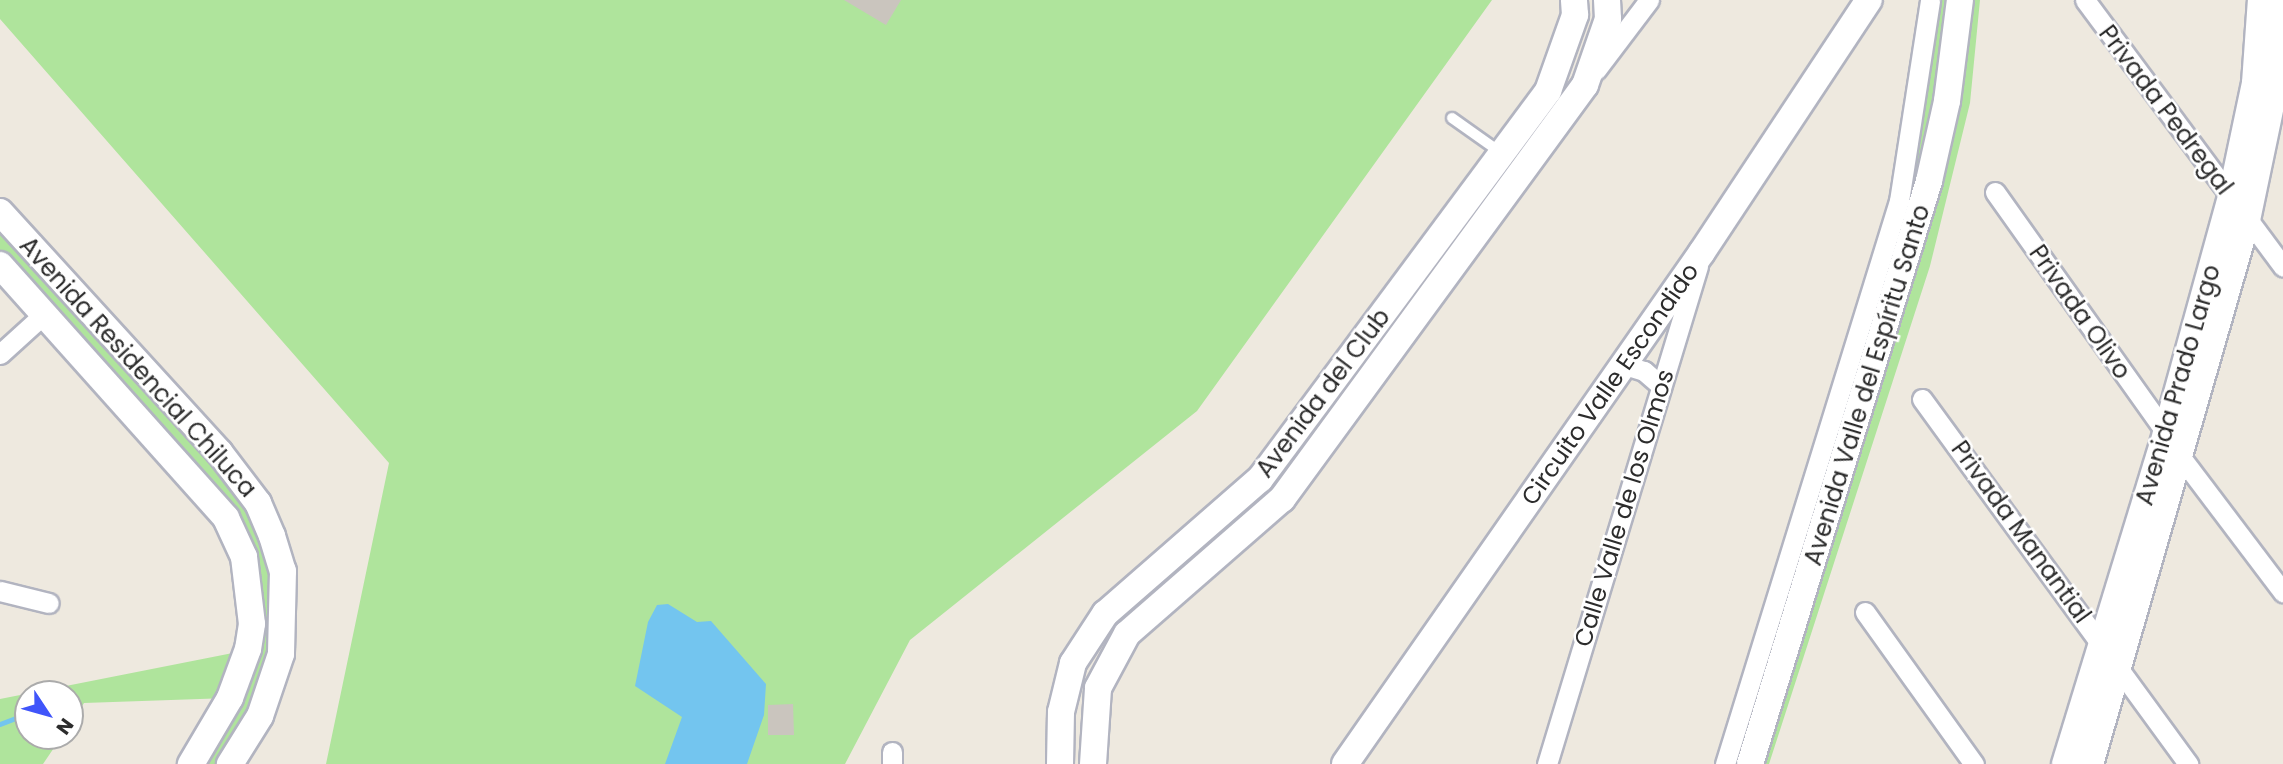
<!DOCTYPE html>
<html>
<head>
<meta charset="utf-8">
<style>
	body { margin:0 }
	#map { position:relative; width:2283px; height:764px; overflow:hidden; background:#eee9df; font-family:Poppins,sans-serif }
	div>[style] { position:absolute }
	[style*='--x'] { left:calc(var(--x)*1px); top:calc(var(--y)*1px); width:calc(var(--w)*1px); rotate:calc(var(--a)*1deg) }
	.green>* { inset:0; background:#afe49c }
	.water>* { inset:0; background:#73c5ef }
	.stream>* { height:5px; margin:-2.5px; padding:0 2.5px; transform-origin:2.5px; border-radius:2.5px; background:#73c5ef }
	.building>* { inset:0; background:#cac5be }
	.roads { filter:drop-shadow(2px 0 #b2b4c0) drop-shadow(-2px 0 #b2b4c0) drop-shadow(0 2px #b2b4c0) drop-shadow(0 -2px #b2b4c0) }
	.lane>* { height:10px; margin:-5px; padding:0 5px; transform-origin:5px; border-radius:5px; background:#fff }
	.street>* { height:19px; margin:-9.5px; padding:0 9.5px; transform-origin:9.5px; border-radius:9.5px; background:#fff }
	.secondary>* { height:26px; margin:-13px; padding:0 13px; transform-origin:13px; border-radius:13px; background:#fff }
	span { translate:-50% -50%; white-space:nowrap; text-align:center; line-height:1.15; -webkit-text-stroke:5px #fff; paint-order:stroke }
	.street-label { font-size:24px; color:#2c2c2c }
	.north { position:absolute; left:14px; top:680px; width:70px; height:70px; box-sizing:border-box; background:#fff; border:2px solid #ababab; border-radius:50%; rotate:126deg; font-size:19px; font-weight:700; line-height:28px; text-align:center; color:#2c2c2c }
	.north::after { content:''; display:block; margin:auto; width:24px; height:32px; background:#4055fa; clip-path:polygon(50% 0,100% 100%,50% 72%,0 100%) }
</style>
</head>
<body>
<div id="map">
	<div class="green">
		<div style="clip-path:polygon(0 0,1492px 0,1197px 411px,910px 640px,845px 764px,326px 764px,389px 463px,0 19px)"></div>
		<div style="clip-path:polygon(1930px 0,1980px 0,1970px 103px,1930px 266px,1769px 764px,1725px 764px,1899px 201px)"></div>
		<div style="clip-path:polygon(0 211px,258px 503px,285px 613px,230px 764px,191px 764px,229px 698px,84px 703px,70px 724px,70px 694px,28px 694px,28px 736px,62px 736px,43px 764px,0 764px,0 699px,248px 650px,244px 557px,0 265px)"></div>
	</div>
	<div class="water">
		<div style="clip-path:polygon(668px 604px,697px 622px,711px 621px,766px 684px,764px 715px,747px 764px,665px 764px,682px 717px,635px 686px,648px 622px,657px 605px)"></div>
	</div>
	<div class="stream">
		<div style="--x:0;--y:724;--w:30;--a:-21"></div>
	</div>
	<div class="building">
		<div style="clip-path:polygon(844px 0,901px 0,886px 25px)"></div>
		<div style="clip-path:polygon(793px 704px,794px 735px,768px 735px,768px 705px)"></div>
	</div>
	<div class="roads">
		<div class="lane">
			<div style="--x:1452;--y:118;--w:59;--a:35.3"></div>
		</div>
		<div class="street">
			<div style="--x:2085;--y:0;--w:332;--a:53.4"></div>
			<div style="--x:1596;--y:70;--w:88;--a:-52.9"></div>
			<div style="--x:1995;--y:192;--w:296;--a:54.6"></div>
			<div style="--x:0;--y:354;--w:58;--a:-42.2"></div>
			<div style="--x:1621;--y:364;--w:24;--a:17"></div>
			<div style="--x:1644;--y:371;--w:23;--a:41"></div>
			<div style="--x:1922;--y:399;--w:452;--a:53.9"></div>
			<div style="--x:2180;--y:456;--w:171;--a:52.9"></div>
			<div style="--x:0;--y:591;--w:50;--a:13.8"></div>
			<div style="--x:1865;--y:612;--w:187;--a:54.4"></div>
			<div style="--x:892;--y:752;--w:12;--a:90"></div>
			<div style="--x:1547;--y:764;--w:520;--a:-73.13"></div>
			<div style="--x:1725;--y:764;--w:589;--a:-72.83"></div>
			<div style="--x:1899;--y:201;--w:203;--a:-81.2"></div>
		</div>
		<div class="secondary">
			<div style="--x:0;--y:212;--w:326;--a:47.6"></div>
			<div style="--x:220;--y:453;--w:63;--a:52.8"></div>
			<div style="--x:258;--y:503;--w:36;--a:67"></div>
			<div style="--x:272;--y:536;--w:37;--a:73"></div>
			<div style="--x:283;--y:571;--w:83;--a:91.4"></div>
			<div style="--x:281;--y:654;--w:65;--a:108.7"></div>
			<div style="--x:260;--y:716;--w:57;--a:122"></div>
			<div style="--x:0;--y:265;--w:339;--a:48.2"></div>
			<div style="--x:226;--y:518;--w:43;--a:65.2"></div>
			<div style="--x:244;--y:557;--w:67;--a:83.2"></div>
			<div style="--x:252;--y:624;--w:25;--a:99"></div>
			<div style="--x:248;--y:649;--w:52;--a:110.2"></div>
			<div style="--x:230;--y:698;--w:77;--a:120.6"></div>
			<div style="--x:1060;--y:764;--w:52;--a:-88.9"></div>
			<div style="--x:1061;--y:712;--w:50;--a:-76.2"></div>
			<div style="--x:1073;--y:663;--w:59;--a:-56.9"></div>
			<div style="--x:1105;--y:614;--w:206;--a:-41.1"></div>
			<div style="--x:1260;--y:479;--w:483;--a:-53.4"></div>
			<div style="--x:1548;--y:91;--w:81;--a:-70.4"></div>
			<div style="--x:1575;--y:15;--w:15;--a:-94"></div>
			<div style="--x:1093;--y:764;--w:76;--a:-86.2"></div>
			<div style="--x:1098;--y:688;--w:61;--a:-61.8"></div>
			<div style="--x:1127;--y:634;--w:206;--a:-41.1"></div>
			<div style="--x:1282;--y:499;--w:513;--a:-53.8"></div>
			<div style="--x:1585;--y:85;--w:70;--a:-70.8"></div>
			<div style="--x:1608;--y:19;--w:19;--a:-93"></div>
			<div style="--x:1345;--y:764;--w:624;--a:-55.11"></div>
			<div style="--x:1702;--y:252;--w:302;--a:-56.5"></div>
			<div style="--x:1750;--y:764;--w:610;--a:-72.93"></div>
			<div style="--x:1929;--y:181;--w:82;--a:-77.3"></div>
			<div style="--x:1947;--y:101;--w:102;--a:-82.7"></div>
			<div style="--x:2065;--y:764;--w:346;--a:-73"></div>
			<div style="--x:2166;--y:433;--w:245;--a:-74.6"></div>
			<div style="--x:2231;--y:197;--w:116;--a:-78.1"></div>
			<div style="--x:2255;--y:83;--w:83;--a:-85.9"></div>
			<div style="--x:2090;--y:764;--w:566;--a:-73.9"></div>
			<div style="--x:2247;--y:220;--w:132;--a:-78.2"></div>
			<div style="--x:2274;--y:91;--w:87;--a:-84.1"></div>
		</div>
	</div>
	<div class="street-label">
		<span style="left:2166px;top:110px;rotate:53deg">Privada Pedregal</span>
		<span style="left:2080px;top:312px;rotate:55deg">Privada Olivo</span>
		<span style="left:138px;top:367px;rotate:48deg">Avenida Residencial Chiluca</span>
		<span style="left:1610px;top:384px;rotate:-55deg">Circuito Valle Escondido</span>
		<span style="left:1867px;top:385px;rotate:-73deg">Avenida Valle del Espíritu Santo</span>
		<span style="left:2178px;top:385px;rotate:-74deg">Avenida Prado Largo</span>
		<span style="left:1323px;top:393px;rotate:-53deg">Avenida del Club</span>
		<span style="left:1624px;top:508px;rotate:-73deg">Calle Valle de los Olmos</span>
		<span style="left:2021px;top:532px;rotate:54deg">Privada Manantial</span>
	</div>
	<div class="north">N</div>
</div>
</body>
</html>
